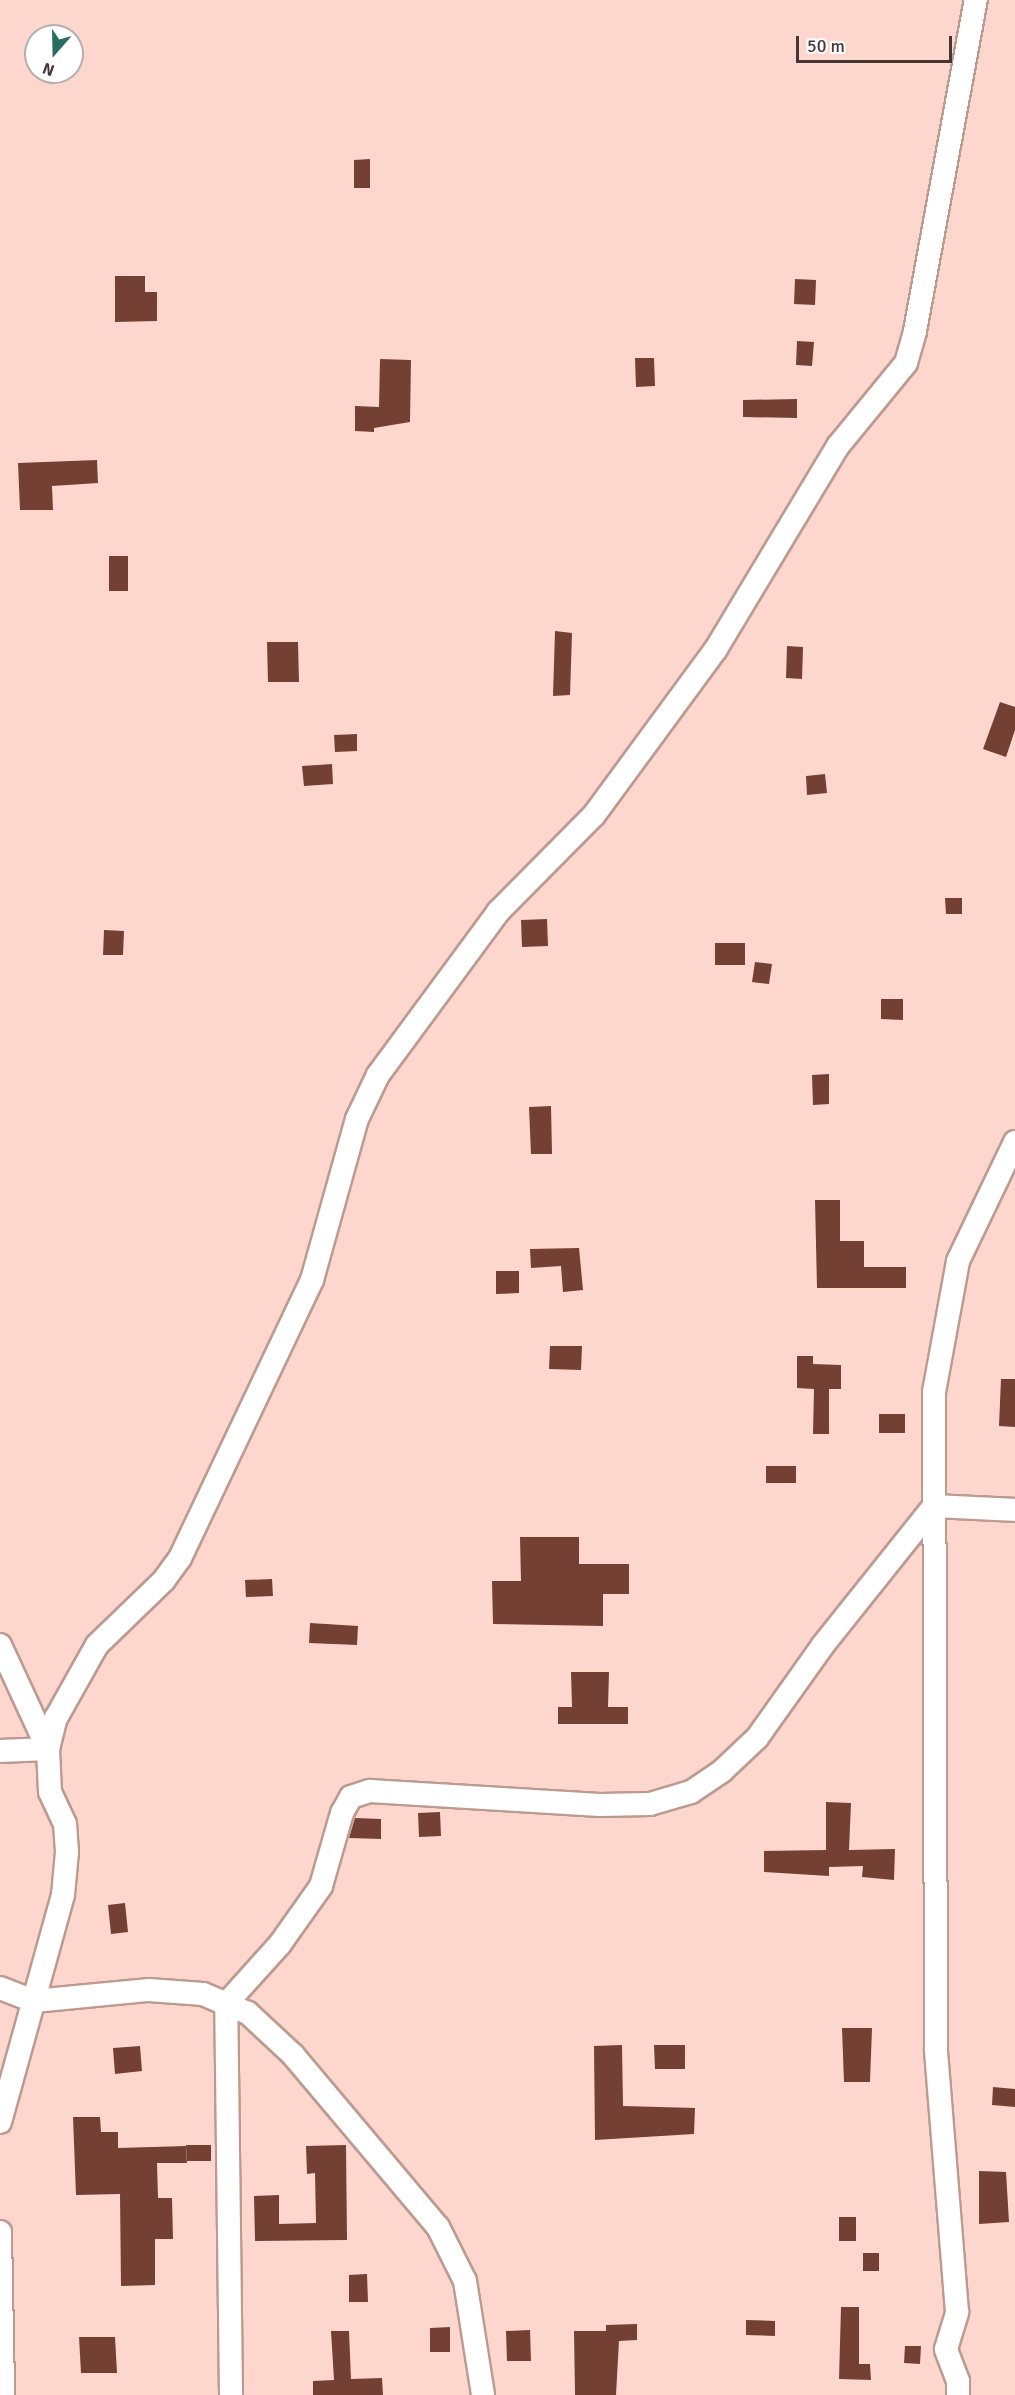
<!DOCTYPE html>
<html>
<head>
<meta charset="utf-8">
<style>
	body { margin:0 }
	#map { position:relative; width:1015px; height:2395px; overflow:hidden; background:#fdd7ce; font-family:Signika,sans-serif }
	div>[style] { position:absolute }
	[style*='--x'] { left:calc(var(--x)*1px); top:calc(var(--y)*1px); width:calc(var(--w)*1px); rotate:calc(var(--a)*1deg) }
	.building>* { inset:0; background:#734033 }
	.roads { filter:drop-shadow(2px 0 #bd9a90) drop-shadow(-2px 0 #bd9a90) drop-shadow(0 2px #bd9a90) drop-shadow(0 -2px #bd9a90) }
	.minor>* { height:22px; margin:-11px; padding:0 11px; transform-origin:11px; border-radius:11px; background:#fff }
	span { translate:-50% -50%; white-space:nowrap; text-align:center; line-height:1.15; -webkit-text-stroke:6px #fff; paint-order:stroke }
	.north { position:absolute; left:24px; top:24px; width:60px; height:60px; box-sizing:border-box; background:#fff; border:2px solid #b5afad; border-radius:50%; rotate:200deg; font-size:16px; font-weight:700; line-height:24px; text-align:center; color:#453733 }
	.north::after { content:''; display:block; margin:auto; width:21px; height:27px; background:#276d60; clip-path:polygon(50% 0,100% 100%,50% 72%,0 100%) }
	.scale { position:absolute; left:796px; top:36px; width:156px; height:27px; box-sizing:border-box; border:3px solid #453733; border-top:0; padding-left:8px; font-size:18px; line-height:21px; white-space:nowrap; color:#453733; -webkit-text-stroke:4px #fff; paint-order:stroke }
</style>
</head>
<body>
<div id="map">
	<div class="building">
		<div style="clip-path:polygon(370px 159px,370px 188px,354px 188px,354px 160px)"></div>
		<div style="clip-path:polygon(115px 276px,145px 276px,145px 292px,157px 292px,157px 321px,115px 322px)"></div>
		<div style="clip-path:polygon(795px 279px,816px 280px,815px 305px,794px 304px)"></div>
		<div style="clip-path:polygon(797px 341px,814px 342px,812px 366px,796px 365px)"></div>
		<div style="clip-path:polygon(635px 358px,654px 358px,655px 386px,636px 387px)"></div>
		<div style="clip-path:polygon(380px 359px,411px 360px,410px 422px,374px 428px,374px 432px,355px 431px,355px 406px,379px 407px)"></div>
		<div style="clip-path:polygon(797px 399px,797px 418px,743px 417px,743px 400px)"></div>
		<div style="clip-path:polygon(97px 460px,98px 483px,52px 486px,53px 510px,20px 510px,18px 463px)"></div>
		<div style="clip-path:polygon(109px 556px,128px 556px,128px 591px,109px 591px)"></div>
		<div style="clip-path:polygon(555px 631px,572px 633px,570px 695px,553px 696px)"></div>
		<div style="clip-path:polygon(267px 642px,298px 642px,299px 682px,268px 682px)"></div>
		<div style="clip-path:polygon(787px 646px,803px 647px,802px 679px,786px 678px)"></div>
		<div style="clip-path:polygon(1000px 702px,1015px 707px,1015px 730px,1006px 757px,983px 749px)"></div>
		<div style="clip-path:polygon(357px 734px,357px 751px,335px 752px,334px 735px)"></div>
		<div style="clip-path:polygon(332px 764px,333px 784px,304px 786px,302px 766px)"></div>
		<div style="clip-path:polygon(825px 774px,827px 793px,807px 795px,806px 776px)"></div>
		<div style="clip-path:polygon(945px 898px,962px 898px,962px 914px,946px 914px)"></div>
		<div style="clip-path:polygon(547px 919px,548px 946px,522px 947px,521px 920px)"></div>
		<div style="clip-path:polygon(104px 930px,124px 931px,123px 955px,103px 955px)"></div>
		<div style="clip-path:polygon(715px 943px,745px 943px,745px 965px,715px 965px)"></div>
		<div style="clip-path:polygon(755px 962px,772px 964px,769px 984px,752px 982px)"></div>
		<div style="clip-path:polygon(881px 999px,903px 999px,903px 1020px,881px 1019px)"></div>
		<div style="clip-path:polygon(829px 1074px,829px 1104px,813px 1105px,812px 1075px)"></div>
		<div style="clip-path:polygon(551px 1106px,552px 1154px,531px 1154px,529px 1107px)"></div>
		<div style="clip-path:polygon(815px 1200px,840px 1200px,840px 1241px,864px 1241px,864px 1267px,906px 1267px,906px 1288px,817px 1288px)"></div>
		<div style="clip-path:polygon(579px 1248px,583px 1290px,563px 1292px,561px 1266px,531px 1268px,530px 1249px)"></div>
		<div style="clip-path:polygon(496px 1271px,519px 1271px,519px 1293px,496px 1294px)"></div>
		<div style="clip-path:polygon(550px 1346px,582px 1346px,581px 1370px,549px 1369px)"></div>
		<div style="clip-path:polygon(797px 1356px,813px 1356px,813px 1364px,841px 1365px,841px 1389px,829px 1389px,829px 1434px,813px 1434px,814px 1389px,797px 1388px)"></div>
		<div style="clip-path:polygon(1001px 1379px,1015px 1379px,1015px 1427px,999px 1426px)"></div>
		<div style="clip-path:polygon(879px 1414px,905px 1414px,905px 1433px,879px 1433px)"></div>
		<div style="clip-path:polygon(766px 1466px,796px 1466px,796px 1483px,766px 1483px)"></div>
		<div style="clip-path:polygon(520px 1537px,579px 1537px,579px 1564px,629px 1564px,629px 1594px,603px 1594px,603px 1626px,493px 1624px,492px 1581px,521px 1581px)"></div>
		<div style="clip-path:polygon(272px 1579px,273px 1596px,246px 1597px,245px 1580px)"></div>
		<div style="clip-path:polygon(310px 1623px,358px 1626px,357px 1645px,309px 1643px)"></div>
		<div style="clip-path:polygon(571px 1672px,609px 1672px,608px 1707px,628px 1707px,628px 1724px,558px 1724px,558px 1707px,572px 1707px)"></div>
		<div style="clip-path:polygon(826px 1802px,851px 1803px,849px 1850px,895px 1849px,894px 1880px,862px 1877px,863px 1866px,829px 1867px,829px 1876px,764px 1872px,764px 1851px,826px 1850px)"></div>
		<div style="clip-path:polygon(440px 1812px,441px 1836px,419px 1837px,418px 1813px)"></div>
		<div style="clip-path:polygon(355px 1818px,381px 1819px,381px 1839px,349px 1838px)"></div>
		<div style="clip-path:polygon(125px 1903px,128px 1932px,111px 1934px,108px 1905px)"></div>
		<div style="clip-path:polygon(842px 2028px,872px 2028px,870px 2082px,844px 2082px)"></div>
		<div style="clip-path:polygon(622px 2045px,623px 2106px,695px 2108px,694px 2134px,595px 2140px,594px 2046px)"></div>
		<div style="clip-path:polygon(654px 2045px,685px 2045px,685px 2069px,655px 2069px)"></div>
		<div style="clip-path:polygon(140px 2046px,142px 2071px,115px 2074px,113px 2048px)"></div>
		<div style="clip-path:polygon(993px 2087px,1015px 2089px,1015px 2107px,992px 2105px)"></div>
		<div style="clip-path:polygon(73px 2117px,100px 2117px,101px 2132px,118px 2132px,118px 2148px,186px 2146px,187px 2163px,157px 2163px,158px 2198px,172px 2198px,173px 2239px,155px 2239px,155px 2285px,121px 2286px,120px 2194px,76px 2195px)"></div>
		<div style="clip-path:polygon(186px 2145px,211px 2145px,211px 2161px,187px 2161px)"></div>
		<div style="clip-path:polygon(346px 2145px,347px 2240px,255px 2241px,254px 2196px,279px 2195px,279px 2224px,316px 2223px,315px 2173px,307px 2174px,306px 2146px)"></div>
		<div style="clip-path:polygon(979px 2171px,1006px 2172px,1009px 2222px,979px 2224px)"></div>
		<div style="clip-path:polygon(839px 2217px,856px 2217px,856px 2241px,839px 2241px)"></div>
		<div style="clip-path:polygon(863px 2253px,879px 2253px,879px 2271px,863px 2271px)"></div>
		<div style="clip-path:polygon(367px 2274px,368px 2302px,349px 2302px,349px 2275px)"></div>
		<div style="clip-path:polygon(841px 2307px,859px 2307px,859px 2364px,870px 2364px,871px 2380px,839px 2379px)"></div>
		<div style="clip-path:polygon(746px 2320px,775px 2321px,775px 2336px,746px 2335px)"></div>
		<div style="clip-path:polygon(637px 2324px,637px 2340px,619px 2341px,616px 2395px,575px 2395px,574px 2331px,606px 2331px,606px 2325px)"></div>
		<div style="clip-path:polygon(450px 2327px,450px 2352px,430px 2352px,430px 2328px)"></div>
		<div style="clip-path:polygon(530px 2330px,531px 2361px,507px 2361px,506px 2331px)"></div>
		<div style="clip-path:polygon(331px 2331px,349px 2331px,351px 2379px,382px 2378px,383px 2395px,313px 2395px,313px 2381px,334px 2380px)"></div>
		<div style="clip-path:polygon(79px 2337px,115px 2337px,117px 2373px,81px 2373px)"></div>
		<div style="clip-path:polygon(905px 2346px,921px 2346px,920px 2364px,904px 2363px)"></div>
	</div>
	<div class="roads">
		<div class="minor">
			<div style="--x:934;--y:1506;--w:81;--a:2.8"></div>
			<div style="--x:0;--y:1645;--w:115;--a:65.2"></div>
			<div style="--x:48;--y:1749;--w:48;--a:177.6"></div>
			<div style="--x:0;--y:1988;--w:36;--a:21"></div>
			<div style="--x:34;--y:2001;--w:116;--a:-5.5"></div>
			<div style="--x:149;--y:1990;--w:54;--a:4.2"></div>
			<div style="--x:203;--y:1994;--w:49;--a:22.9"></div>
			<div style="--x:248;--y:2013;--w:62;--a:43"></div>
			<div style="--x:293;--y:2055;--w:225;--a:49.9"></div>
			<div style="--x:438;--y:2227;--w:60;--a:63.4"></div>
			<div style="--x:465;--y:2281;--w:115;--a:81"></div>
			<div style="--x:0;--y:2122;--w:236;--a:-74.5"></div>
			<div style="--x:63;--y:1895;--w:43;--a:-84.7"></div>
			<div style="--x:67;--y:1852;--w:28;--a:-94"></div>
			<div style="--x:65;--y:1824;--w:35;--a:-115"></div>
			<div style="--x:50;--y:1792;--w:43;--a:-92.7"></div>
			<div style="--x:48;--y:1749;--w:32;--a:-76"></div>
			<div style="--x:56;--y:1718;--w:84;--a:-60.7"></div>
			<div style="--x:97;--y:1645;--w:93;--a:-44.1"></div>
			<div style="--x:164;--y:1580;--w:27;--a:-54"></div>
			<div style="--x:180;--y:1558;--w:308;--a:-64.6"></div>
			<div style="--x:312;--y:1280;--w:167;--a:-74.4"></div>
			<div style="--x:357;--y:1119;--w:49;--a:-64.5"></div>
			<div style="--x:378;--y:1075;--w:202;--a:-53.6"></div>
			<div style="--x:498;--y:912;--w:136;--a:-45.3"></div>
			<div style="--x:594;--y:815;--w:206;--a:-53.7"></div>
			<div style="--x:716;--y:649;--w:237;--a:-59"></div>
			<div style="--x:838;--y:446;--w:107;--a:-50.7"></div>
			<div style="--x:906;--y:363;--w:33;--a:-74"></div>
			<div style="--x:915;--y:331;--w:337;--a:-79.6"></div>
			<div style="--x:0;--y:2232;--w:163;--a:88.9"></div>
			<div style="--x:231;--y:2395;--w:391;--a:-90.7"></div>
			<div style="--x:226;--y:2004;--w:81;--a:-48"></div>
			<div style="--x:280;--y:1944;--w:71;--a:-54.7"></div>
			<div style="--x:321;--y:1886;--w:76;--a:-74"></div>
			<div style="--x:342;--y:1813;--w:18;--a:-61"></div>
			<div style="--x:351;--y:1797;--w:20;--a:-18"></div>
			<div style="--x:370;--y:1791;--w:230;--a:3.5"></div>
			<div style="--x:600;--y:1805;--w:50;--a:-1.1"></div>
			<div style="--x:650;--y:1804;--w:43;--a:-16.3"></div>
			<div style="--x:691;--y:1792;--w:37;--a:-34"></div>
			<div style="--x:722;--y:1771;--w:48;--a:-43.3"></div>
			<div style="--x:757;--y:1738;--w:114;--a:-54.6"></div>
			<div style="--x:823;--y:1645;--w:178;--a:-51.4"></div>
			<div style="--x:958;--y:2395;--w:14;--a:-90"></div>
			<div style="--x:958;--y:2381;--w:34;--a:-111"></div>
			<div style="--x:946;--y:2349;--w:39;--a:-73"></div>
			<div style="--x:957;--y:2312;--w:264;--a:-94.6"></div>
			<div style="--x:936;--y:2049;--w:657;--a:-90.17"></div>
			<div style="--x:934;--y:1392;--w:133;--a:-79.6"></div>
			<div style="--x:958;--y:1261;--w:132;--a:-64.4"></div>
		</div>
	</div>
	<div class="north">N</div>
	<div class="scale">50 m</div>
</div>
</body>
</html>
